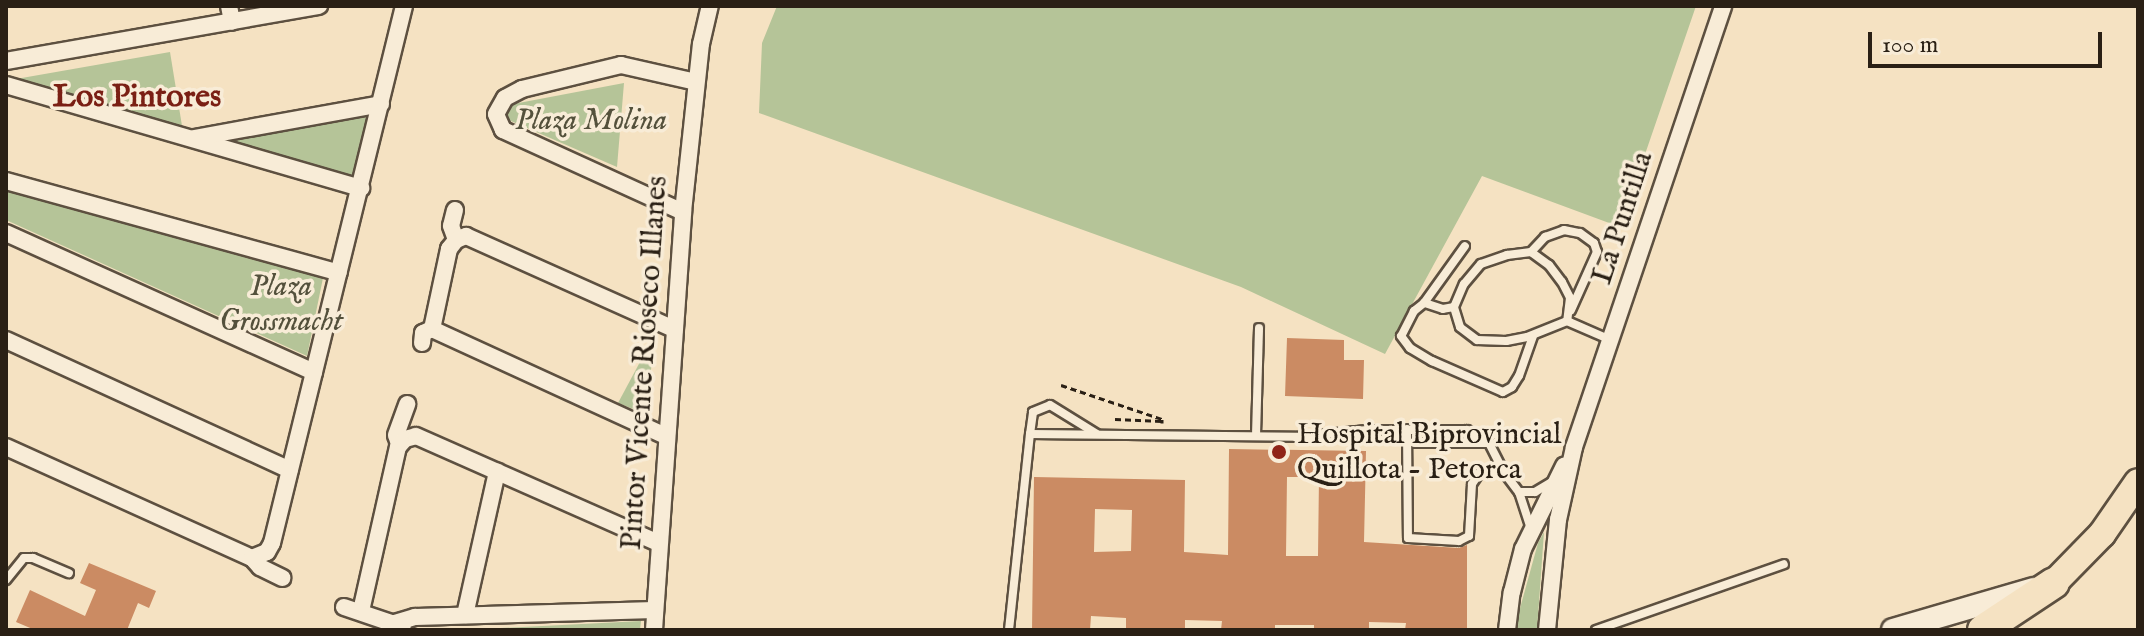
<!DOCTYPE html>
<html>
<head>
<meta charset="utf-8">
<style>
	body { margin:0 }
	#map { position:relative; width:2144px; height:636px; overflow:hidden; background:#f5e2c2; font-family:"IM FELL English",serif }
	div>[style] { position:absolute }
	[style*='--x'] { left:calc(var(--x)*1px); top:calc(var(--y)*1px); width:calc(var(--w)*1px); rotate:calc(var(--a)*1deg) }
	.green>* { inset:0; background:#b5c498 }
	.building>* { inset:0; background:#cb8b63 }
	.path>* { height:3px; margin-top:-1.5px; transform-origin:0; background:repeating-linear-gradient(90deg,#2a2015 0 6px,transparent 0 10px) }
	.roads { filter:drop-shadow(2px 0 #5d5040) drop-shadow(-2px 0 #5d5040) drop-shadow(0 2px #5d5040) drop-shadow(0 -2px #5d5040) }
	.lane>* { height:8px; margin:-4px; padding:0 4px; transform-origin:4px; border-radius:4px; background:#f8ecd7 }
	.street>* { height:16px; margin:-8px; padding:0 8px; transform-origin:8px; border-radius:8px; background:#f8ecd7 }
	.secondary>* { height:22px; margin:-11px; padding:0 11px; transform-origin:11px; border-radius:11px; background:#f8ecd7 }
	.primary>* { height:26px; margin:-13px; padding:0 13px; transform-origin:13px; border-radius:13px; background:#f5e2c2 }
	.highway>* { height:30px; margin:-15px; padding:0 15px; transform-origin:15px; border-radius:15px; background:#f5e2c2 }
	.dots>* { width:22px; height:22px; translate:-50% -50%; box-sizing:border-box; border:4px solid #f8ecd7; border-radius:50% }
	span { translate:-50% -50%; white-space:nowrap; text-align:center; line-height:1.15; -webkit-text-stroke:7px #f8ecd7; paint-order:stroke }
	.park-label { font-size:30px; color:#54513c; font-style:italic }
	.street-label { font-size:30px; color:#2a2015 }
	.poi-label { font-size:30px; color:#2a2015 }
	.left { translate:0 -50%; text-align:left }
	.neighbourhood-label { font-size:32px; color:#7a1f14; font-weight:700 }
	.frame { position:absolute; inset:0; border:8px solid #2a2015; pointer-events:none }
	.scale { position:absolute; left:1868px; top:32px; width:234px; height:36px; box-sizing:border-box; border:4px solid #2a2015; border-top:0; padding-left:10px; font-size:24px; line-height:28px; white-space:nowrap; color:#2a2015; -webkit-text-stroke:6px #f8ecd7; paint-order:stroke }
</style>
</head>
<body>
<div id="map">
	<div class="green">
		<div style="clip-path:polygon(777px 6px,1696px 6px,1620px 227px,1482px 176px,1385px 354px,1241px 287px,759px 113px,762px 43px)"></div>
		<div style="clip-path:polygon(170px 52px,183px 132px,16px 79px)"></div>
		<div style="clip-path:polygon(624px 83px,617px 167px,504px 118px,508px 105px)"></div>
		<div style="clip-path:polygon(367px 117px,354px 178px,226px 140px)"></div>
		<div style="clip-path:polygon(6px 189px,323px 278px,307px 356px,6px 220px)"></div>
		<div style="clip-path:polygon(655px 334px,646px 414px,618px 403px)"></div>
		<div style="clip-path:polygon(1544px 532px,1537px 630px,1514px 630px,1538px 543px)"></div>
		<div style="clip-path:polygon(641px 621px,640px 630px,463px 630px)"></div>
	</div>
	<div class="building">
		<div style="clip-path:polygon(1287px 338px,1344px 340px,1344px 360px,1364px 360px,1363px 399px,1285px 396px)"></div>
		<div style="clip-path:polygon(evenodd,1229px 449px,1366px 451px,1364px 542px,1459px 548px,1467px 545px,1467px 630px,1405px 630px,1406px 623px,1369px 622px,1369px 630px,1314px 630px,1314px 625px,1275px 625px,1275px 630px,1221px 630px,1222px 621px,1185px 620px,1185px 630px,1126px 630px,1126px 618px,1091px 616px,1090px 630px,1032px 630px,1034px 477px,1185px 480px,1184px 552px,1228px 555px,1229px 449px,1287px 477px,1319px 477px,1318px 556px,1286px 556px,1287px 477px,1229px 449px,1095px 509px,1132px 510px,1131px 551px,1094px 552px,1095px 509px)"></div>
		<div style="clip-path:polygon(89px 563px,156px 591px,149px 608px,138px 603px,127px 630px,35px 630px,16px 622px,30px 590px,85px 616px,96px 590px,80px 583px)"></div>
	</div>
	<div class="path">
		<div style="--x:1061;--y:385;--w:107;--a:18.6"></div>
		<div style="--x:1162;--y:419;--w:4;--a:90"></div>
		<div style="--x:1115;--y:419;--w:47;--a:2.4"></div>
	</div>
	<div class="roads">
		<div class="lane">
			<div style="--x:1531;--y:252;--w:22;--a:36"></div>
			<div style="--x:1549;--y:265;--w:21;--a:53"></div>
			<div style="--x:1562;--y:282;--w:18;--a:63"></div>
			<div style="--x:1570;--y:298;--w:23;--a:97"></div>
			<div style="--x:1567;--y:321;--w:43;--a:158.2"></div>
			<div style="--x:1527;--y:337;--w:21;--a:169"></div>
			<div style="--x:1506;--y:341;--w:29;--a:-178"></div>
			<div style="--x:1477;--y:340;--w:21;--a:-143"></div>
			<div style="--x:1460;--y:327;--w:21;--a:-107"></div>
			<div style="--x:1454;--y:307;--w:25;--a:-67"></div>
			<div style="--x:1464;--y:284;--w:26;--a:-50"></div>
			<div style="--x:1481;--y:264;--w:28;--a:-19"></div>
			<div style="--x:1507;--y:255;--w:24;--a:-7"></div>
			<div style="--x:1531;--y:252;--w:21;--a:-47"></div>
			<div style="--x:1545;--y:237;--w:20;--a:-20"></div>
			<div style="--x:1564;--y:230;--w:16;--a:11"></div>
			<div style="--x:1580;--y:233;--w:17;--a:36"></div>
			<div style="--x:1594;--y:243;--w:9;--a:72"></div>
			<div style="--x:1597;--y:252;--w:64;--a:114.1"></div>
			<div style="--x:1424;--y:303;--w:70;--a:-54.3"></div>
			<div style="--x:1454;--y:307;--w:11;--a:170"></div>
			<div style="--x:1443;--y:309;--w:20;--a:-162"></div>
			<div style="--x:1424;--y:303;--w:13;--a:141"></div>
			<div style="--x:1414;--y:311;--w:28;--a:117"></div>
			<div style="--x:1401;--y:336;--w:15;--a:53"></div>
			<div style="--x:1410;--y:348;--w:26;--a:31"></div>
			<div style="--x:1432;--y:361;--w:77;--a:23.6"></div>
			<div style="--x:1503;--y:392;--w:10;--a:-29"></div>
			<div style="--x:1512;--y:387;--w:13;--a:-58"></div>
			<div style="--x:1519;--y:376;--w:42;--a:-70.7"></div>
			<div style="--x:1567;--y:321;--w:48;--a:23.4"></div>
			<div style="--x:1407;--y:429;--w:109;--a:89.5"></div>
			<div style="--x:1408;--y:538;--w:51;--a:3.4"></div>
			<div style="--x:1459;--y:541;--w:11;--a:-27"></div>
			<div style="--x:1469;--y:536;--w:52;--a:-86.7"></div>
			<div style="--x:1472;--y:484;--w:14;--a:-56"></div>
			<div style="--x:1480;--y:472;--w:23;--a:-2"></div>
			<div style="--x:1030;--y:434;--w:22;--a:-82"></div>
			<div style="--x:1033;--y:412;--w:18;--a:-22"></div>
			<div style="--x:1050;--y:405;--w:55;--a:31.7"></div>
			<div style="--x:1256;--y:436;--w:108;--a:-88.4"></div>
			<div style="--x:1415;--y:443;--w:74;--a:0"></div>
			<div style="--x:1519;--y:492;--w:39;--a:72"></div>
			<div style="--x:6;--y:580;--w:28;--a:-51"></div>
			<div style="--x:24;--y:558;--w:9;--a:0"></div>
			<div style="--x:33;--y:558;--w:39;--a:23"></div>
			<div style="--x:1009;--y:630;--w:197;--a:-83.9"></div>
			<div style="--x:1030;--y:434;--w:266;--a:0.6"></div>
			<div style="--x:1296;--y:437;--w:71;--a:-5.6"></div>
			<div style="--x:1367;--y:430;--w:100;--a:0"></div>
			<div style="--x:1467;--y:430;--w:26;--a:31"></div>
			<div style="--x:1489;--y:443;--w:31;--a:63"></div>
			<div style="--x:1503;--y:471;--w:26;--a:53"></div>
			<div style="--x:1519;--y:492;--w:16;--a:0"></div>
			<div style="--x:1535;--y:492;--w:21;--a:-31"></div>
			<div style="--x:1596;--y:630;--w:199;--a:-19.3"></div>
		</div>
		<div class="street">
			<div style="--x:229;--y:6;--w:16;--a:79"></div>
			<div style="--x:6;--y:61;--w:318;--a:-10"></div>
			<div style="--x:6;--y:85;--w:370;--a:16.2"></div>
			<div style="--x:194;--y:138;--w:190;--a:-10.3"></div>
			<div style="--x:6;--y:181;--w:345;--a:15.4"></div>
			<div style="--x:455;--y:210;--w:16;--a:104"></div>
			<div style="--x:451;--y:226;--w:15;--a:70"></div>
			<div style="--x:683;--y:212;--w:198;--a:-155.5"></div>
			<div style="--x:503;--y:130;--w:17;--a:-114"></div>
			<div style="--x:496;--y:114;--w:18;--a:-61"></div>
			<div style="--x:505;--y:98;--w:19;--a:-28"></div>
			<div style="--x:522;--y:89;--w:102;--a:-13.6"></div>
			<div style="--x:621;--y:65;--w:77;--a:12.8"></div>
			<div style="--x:6;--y:233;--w:338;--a:24.3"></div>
			<div style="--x:456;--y:240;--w:11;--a:-22"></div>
			<div style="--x:466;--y:236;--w:228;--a:24.1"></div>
			<div style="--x:432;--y:329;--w:257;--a:24.6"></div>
			<div style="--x:432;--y:329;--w:82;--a:-78"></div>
			<div style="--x:449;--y:249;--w:11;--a:-52"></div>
			<div style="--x:6;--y:340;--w:312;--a:24.6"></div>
			<div style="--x:422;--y:343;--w:10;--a:-84"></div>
			<div style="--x:423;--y:333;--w:10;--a:-24"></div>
			<div style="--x:399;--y:444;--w:9;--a:-108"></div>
			<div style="--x:396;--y:435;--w:33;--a:-70"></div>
			<div style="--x:6;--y:447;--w:270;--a:24.3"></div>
			<div style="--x:252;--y:558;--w:16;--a:-22"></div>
			<div style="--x:267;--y:552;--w:10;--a:-61"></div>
			<div style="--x:272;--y:543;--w:553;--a:-76.19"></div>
			<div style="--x:252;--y:558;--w:12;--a:48"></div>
			<div style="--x:260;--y:567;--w:25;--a:26"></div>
			<div style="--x:344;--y:607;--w:62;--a:18.7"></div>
			<div style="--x:361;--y:611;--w:168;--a:-77.3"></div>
			<div style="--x:398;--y:447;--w:11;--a:-49"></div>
			<div style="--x:405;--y:439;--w:11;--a:-15"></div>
			<div style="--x:416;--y:436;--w:266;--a:23.8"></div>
			<div style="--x:465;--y:615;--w:147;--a:-77.4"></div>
			<div style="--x:395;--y:623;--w:21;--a:-17"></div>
			<div style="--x:415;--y:617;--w:240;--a:-1.7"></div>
			<div style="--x:654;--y:630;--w:419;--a:-86"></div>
			<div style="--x:683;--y:212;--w:169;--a:-83.9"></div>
			<div style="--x:701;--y:44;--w:39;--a:-77"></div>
			<div style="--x:1507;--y:630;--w:38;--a:-83"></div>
			<div style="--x:1512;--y:592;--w:44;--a:-75.7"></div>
			<div style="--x:1523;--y:549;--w:93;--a:-63.7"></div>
			<div style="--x:1547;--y:630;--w:111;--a:-84.3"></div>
			<div style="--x:1558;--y:520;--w:75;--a:-77.6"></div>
			<div style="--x:1574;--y:447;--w:465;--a:-71.3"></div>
		</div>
		<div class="secondary">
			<div style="--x:1893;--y:630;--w:146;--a:-16.3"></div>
		</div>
		<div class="primary">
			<div style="--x:2054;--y:583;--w:69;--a:-45.6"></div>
			<div style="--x:2102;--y:534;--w:63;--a:-55.3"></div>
		</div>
		<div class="highway">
			<div style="--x:1983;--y:630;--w:85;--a:-33.5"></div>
		</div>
	</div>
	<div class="dots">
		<div style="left:1279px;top:452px;background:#8f2418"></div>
	</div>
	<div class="park-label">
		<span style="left:591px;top:121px">Plaza Molina</span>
		<span style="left:281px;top:304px">Plaza<br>Grossmacht</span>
	</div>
	<div class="street-label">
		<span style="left:1623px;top:218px;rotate:-72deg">La Puntilla</span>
		<span style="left:645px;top:363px;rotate:-86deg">Pintor Vicente Rioseco Illanes</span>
	</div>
	<div class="poi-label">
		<span class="left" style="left:1297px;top:452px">Hospital Biprovincial<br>Quillota - Petorca</span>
	</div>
	<div class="neighbourhood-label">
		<span style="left:137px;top:98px">Los Pintores</span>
	</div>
	<div class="frame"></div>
	<div class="scale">100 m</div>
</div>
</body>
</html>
